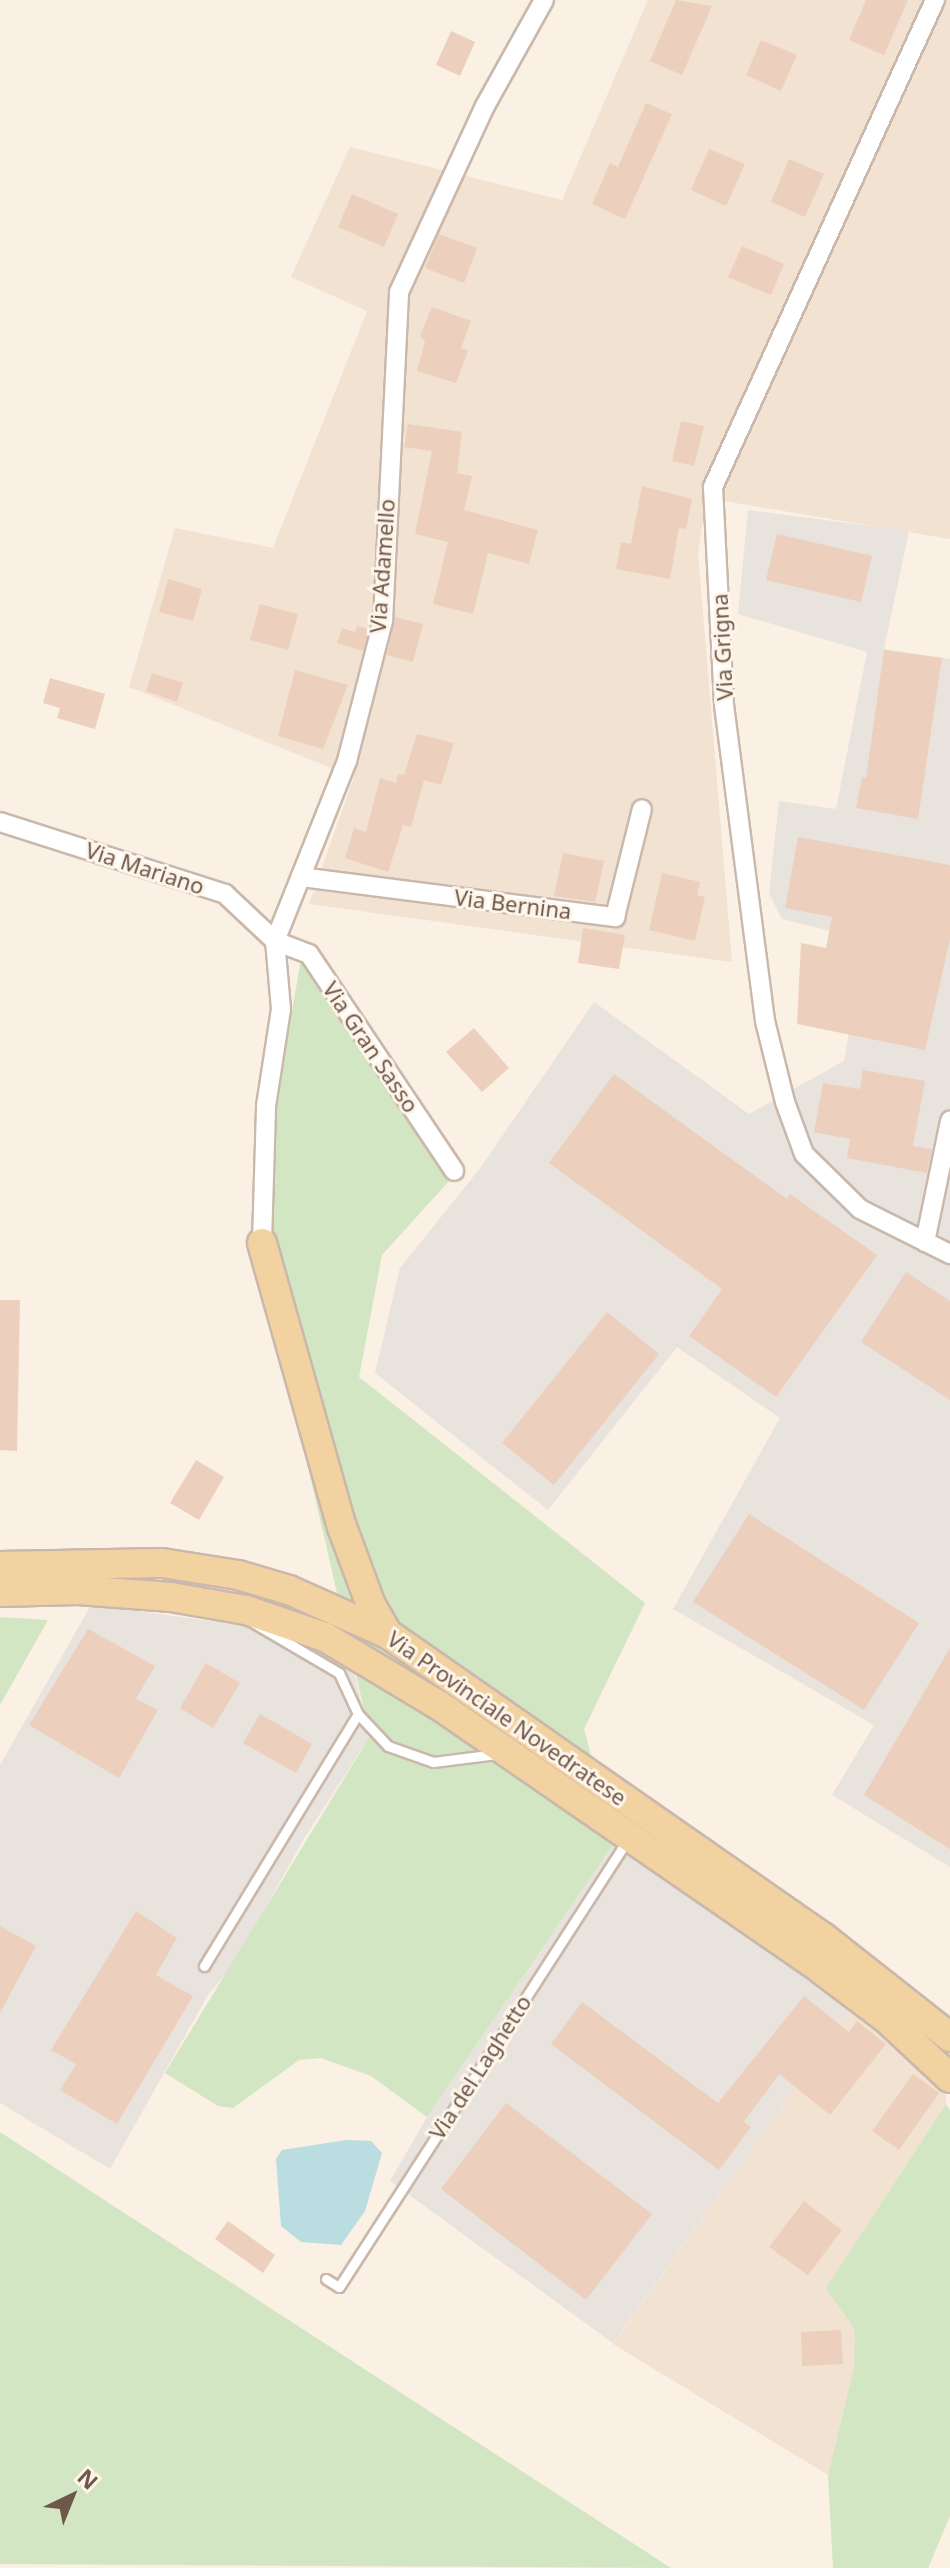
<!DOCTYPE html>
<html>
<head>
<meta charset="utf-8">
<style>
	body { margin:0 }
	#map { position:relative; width:950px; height:2568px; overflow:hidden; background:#faf0e3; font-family:"Noto Sans",sans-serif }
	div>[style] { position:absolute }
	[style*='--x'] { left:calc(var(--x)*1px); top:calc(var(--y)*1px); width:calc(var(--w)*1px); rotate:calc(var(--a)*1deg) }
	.residential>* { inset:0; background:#f1e2d2 }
	.industrial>* { inset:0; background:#e9e3dd }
	.green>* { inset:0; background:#d2e6c3 }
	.water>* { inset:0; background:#badde1 }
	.building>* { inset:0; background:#edcfbd }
	.roads { filter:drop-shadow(2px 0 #c9b8ab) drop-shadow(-2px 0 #c9b8ab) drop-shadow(0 2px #c9b8ab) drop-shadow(0 -2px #c9b8ab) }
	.lane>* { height:9px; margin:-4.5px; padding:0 4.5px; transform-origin:4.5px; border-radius:4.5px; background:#fff }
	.street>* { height:18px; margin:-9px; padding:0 9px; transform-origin:9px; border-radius:9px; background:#fff }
	.primary>* { height:28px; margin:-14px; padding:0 14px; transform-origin:14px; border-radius:14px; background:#f3d2a1 }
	span { translate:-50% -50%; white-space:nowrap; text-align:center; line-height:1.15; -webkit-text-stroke:6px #fdf5e9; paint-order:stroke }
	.street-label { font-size:22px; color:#6f574b }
	.north { position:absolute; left:32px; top:2456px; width:80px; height:80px; -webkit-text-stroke:6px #fdf5e9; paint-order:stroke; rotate:43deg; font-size:22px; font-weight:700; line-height:32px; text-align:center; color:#6f574b }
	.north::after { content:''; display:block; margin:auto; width:28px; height:36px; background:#6f574b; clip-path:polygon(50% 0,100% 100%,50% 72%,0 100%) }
</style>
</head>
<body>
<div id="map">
	<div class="residential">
		<div style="clip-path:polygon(648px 0,950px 0,950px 539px,706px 498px,698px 553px,732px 962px,309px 904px,354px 777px,129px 687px,175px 528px,273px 548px,367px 311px,291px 277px,350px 147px,562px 200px)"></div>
		<div style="clip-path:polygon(851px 2010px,946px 2088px,946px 2104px,827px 2288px,855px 2330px,854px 2367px,828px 2475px,613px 2344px)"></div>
	</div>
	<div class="industrial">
		<div style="clip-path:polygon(748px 510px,909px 531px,884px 649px,950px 659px,950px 1867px,832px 1795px,874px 1725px,673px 1609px,780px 1418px,677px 1347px,548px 1510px,375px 1373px,400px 1268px,481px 1167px,594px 1002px,749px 1114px,844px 1061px,866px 940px,782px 919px,769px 893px,779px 801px,836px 809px,867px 652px,738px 614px)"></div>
		<div style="clip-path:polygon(91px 1605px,285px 1631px,351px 1661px,370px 1736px,305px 1837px,235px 1962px,208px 1995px,110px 2169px,0 2103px,0 1765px)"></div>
		<div style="clip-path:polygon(615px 1842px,851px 2010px,613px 2343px,390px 2181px,427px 2117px)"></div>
	</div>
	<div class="green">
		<div style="clip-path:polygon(301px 959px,449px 1181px,382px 1255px,359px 1377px,645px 1603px,584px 1729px,615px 1842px,427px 2117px,371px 2076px,321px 2058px,299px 2060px,233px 2108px,218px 2106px,165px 2073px,370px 1736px,254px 1233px)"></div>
		<div style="clip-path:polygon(0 1617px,48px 1620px,0 1705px)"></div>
		<div style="clip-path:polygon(946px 2104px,950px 2110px,950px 2516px,928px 2568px,833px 2568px,828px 2475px,854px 2367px,855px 2330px,826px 2288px)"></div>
		<div style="clip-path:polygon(0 2132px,281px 2315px,671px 2568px,0 2564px)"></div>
	</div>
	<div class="water">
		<div style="clip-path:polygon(346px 2140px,371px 2141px,382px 2153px,365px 2211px,341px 2245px,301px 2242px,281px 2226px,276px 2159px,282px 2150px)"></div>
	</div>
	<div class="building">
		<div style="clip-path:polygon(676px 0,712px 6px,682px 75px,650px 61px)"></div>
		<div style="clip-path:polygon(866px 0,908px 0,884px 55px,849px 40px)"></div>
		<div style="clip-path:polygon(451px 31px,475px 42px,460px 76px,436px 65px)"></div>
		<div style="clip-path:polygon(761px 40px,797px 55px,781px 91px,746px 75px)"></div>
		<div style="clip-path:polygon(646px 103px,672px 114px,625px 219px,592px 204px,610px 163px,618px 167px)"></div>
		<div style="clip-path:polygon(709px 149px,745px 164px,726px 206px,691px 190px)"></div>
		<div style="clip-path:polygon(789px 159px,824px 174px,805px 217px,771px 202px)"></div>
		<div style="clip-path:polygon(352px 194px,398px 214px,384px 247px,338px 227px)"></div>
		<div style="clip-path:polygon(439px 234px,477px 248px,464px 283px,425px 268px)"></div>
		<div style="clip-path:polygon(742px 246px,784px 264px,771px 295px,728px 277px)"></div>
		<div style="clip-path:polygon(432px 307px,471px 321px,461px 348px,468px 351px,456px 383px,417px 371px,425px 342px,420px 336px)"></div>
		<div style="clip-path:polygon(681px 421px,704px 426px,694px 466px,672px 461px)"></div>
		<div style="clip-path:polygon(408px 424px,462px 432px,457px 473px,472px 476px,464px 510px,538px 530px,529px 564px,488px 553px,473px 614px,433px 604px,448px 542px,415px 534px,432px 451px,404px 447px)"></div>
		<div style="clip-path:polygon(642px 486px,692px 499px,686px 529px,679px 528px,670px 579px,616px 569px,621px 542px,631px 544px)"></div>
		<div style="clip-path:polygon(777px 534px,872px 556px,861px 602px,766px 580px)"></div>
		<div style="clip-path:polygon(168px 579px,202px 589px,193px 621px,159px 612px)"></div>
		<div style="clip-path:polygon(260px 604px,298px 614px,288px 650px,250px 640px)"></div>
		<div style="clip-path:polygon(395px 617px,423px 624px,413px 662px,387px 655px)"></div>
		<div style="clip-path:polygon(357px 626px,369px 629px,363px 651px,337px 643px,342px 628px,355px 632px)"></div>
		<div style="clip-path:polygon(884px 650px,942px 658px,918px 819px,856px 808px,862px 777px,866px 778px)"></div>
		<div style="clip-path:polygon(295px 670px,348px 685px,323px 749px,278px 736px)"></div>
		<div style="clip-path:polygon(152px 673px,183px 683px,177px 702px,146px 691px)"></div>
		<div style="clip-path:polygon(50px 678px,105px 694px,95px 729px,57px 718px,60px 708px,43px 703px)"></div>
		<div style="clip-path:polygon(417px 734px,454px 743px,441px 785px,424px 780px,411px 827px,403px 825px,388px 872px,345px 858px,354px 828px,366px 832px,380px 778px,396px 783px,398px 774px,404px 775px)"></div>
		<div style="clip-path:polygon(798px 837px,950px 865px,950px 939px,925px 1050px,797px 1024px,801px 943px,826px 948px,832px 917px,785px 908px)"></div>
		<div style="clip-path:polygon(563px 853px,604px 861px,595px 902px,554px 896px)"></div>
		<div style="clip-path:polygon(662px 873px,700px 882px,697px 895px,705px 897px,695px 941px,649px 930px)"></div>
		<div style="clip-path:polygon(583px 928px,625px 935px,619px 969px,578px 963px)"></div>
		<div style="clip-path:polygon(474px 1028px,509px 1068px,482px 1092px,446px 1052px)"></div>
		<div style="clip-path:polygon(863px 1070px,925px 1081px,913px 1146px,932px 1149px,927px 1173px,847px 1158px,850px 1139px,814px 1132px,823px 1083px,860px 1089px)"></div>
		<div style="clip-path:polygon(614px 1074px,787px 1199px,790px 1194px,877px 1255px,776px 1397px,689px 1336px,722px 1289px,549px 1163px)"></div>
		<div style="clip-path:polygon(906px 1272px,950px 1301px,950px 1400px,861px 1342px)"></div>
		<div style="clip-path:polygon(0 1300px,20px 1300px,17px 1451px,0 1450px)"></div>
		<div style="clip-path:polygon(607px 1312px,659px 1354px,554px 1485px,502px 1443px)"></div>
		<div style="clip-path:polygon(196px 1460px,224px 1477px,199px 1520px,170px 1503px)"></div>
		<div style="clip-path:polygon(749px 1514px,919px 1623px,864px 1710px,693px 1602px)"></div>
		<div style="clip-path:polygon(88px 1629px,155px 1666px,136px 1699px,158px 1710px,119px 1778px,29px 1725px)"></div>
		<div style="clip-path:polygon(950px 1648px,950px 1849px,864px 1795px)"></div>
		<div style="clip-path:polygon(206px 1663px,240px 1683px,213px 1728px,180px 1708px)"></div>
		<div style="clip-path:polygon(260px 1714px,312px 1744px,296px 1773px,243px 1743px)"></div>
		<div style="clip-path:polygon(136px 1911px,177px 1938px,156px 1975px,193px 1996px,117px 2124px,60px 2090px,76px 2064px,51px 2050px)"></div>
		<div style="clip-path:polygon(0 1926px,36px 1946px,0 2013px)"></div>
		<div style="clip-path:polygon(804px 1996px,849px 2032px,857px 2021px,886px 2044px,830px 2115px,779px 2074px,744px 2122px,751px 2127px,719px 2170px,551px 2044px,582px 2002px,718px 2103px)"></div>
		<div style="clip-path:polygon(913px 2074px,939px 2093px,899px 2150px,872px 2131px)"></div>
		<div style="clip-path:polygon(506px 2103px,652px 2214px,586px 2300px,441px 2189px)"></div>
		<div style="clip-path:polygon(804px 2201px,842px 2230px,808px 2275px,769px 2247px)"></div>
		<div style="clip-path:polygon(228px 2221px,275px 2255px,263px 2273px,215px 2239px)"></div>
		<div style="clip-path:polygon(841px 2330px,843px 2364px,802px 2366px,801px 2332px)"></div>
	</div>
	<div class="roads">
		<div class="lane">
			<div style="--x:254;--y:1623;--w:99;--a:30.5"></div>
			<div style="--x:339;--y:1673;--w:45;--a:65.1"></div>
			<div style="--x:358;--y:1714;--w:44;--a:46.8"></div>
			<div style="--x:388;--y:1746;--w:48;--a:19.6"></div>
			<div style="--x:433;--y:1762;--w:64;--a:-7.2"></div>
			<div style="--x:204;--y:1966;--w:295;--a:-58.6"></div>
			<div style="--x:326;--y:2279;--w:15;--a:32"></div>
			<div style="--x:339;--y:2287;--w:533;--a:-57.17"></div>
		</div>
		<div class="street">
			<div style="--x:935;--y:0;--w:535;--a:114.51"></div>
			<div style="--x:713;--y:487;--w:218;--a:87.1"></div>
			<div style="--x:724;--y:705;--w:319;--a:82.6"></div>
			<div style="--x:765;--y:1021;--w:83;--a:76.1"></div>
			<div style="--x:785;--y:1102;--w:55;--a:69.9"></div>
			<div style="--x:804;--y:1154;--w:78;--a:44.5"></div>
			<div style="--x:860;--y:1209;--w:101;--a:26.6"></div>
			<div style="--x:0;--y:822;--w:236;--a:17.7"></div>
			<div style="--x:225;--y:894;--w:69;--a:43.2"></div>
			<div style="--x:275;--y:941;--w:36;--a:21"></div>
			<div style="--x:309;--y:954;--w:261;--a:56.2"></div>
			<div style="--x:301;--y:877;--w:317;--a:7.3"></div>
			<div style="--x:615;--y:917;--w:111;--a:-76"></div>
			<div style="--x:925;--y:1242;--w:124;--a:-78.3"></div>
			<div style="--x:262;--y:1243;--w:137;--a:-88.3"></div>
			<div style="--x:266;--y:1106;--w:98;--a:-81.2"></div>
			<div style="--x:281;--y:1009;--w:68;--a:-95"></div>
			<div style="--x:275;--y:941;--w:194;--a:-68.2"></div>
			<div style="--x:347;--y:761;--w:145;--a:-75.6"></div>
			<div style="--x:383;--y:621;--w:329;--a:-87.2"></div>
			<div style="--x:399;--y:292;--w:205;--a:-65.2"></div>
			<div style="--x:485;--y:106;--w:121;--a:-60.9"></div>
		</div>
		<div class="primary">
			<div style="--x:262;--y:1243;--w:295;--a:74.3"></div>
			<div style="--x:342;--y:1527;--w:83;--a:69.6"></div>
			<div style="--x:371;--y:1605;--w:34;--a:60"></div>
			<div style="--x:0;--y:1566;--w:162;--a:-1.1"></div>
			<div style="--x:162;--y:1563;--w:77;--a:9"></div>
			<div style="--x:238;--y:1575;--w:53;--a:16.4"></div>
			<div style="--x:289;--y:1590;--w:108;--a:24"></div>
			<div style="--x:388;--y:1634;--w:532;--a:34.89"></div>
			<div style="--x:824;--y:1938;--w:160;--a:38.2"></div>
			<div style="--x:0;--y:1592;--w:78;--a:-1.5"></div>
			<div style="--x:78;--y:1590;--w:93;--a:4.3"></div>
			<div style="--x:171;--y:1597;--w:76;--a:9.8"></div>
			<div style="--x:246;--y:1610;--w:83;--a:18.9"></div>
			<div style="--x:325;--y:1637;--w:134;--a:31"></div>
			<div style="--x:440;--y:1706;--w:464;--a:34.6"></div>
			<div style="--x:822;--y:1970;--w:81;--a:37"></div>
			<div style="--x:887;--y:2019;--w:86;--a:43.1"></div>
		</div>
	</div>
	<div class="street-label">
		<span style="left:382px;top:566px;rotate:-86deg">Via Adamello</span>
		<span style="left:722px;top:647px;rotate:-93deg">Via Grigna</span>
		<span style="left:145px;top:868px;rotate:18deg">Via Mariano</span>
		<span style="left:513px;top:904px;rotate:7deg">Via Bernina</span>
		<span style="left:371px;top:1047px;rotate:56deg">Via Gran Sasso</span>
		<span style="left:507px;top:1718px;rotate:35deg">Via Provinciale Novedratese</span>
		<span style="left:480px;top:2067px;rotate:-57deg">Via del Laghetto</span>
	</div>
	<div class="north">N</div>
</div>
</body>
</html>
